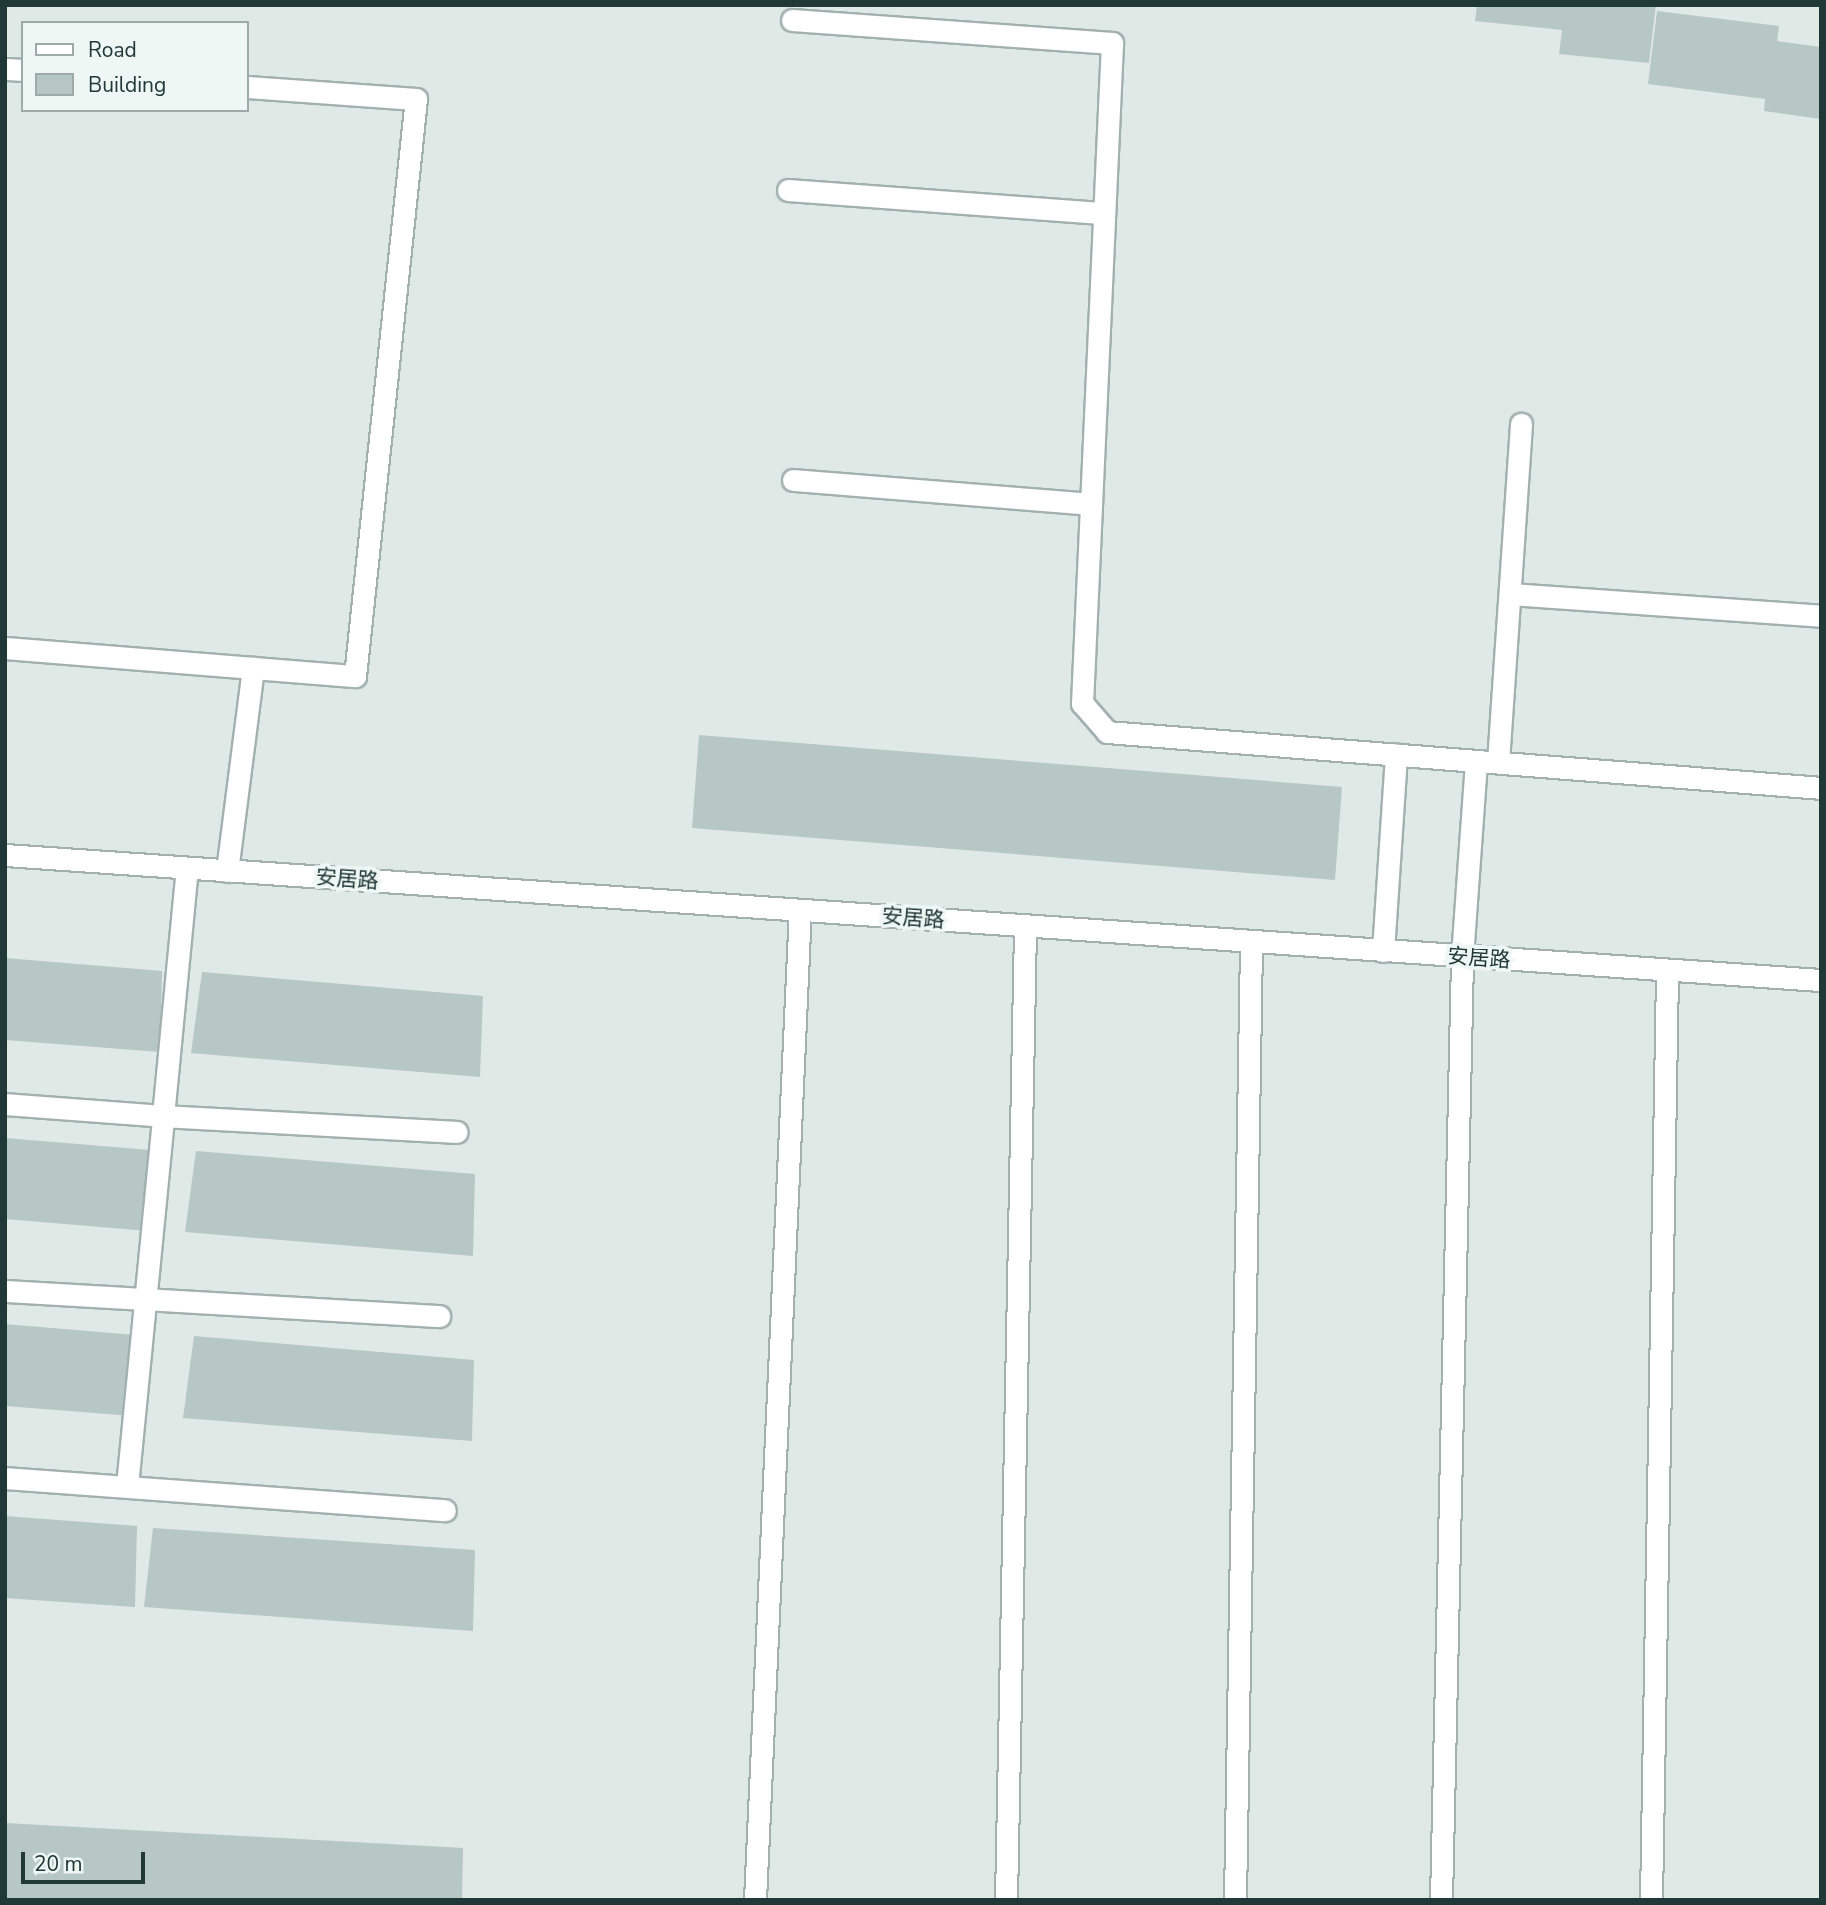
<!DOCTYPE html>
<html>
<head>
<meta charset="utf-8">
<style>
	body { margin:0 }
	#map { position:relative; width:1826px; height:1905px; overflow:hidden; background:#dfeae6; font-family:"Nunito Sans","Noto Sans SC",sans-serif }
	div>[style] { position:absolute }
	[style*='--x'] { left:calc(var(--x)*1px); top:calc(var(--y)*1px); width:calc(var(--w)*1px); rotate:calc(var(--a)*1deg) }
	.building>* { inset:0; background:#b7c7c3 }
	.roads { filter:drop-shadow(2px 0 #a2b1ae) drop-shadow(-2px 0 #a2b1ae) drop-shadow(0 2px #a2b1ae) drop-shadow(0 -2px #a2b1ae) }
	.street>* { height:21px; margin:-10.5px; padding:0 10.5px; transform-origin:10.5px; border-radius:10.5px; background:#fff }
	.secondary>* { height:21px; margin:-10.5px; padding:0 10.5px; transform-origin:10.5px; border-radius:10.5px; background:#fff }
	span { translate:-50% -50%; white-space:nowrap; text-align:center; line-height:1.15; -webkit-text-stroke:7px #eff7f4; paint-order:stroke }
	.street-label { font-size:21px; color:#203936 }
	.frame { position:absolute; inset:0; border:7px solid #203936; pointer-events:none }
	.legend { position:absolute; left:21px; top:21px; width:228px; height:91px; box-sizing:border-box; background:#eff7f4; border:2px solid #9caba8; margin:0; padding:9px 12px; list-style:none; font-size:21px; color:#203936 }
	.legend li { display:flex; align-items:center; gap:14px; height:35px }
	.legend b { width:35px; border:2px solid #9caba8 }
	.scale { position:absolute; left:21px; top:1852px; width:124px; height:32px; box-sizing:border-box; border:4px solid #203936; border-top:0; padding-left:9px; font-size:21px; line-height:24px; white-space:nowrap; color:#203936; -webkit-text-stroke:5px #eff7f4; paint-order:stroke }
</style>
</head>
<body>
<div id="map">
	<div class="building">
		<div style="clip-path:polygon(1477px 5px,1656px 5px,1649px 63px,1559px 54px,1562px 30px,1475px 21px)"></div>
		<div style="clip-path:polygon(1657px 11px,1779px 26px,1777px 41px,1821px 47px,1821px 119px,1764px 111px,1765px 99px,1648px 84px)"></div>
		<div style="clip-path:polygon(699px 735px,1342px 787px,1335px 880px,692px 828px)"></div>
		<div style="clip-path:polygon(5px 958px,162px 971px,160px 1052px,5px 1040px)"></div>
		<div style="clip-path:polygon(202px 972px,483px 996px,480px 1077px,191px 1053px)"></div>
		<div style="clip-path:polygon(5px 1138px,150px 1150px,148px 1231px,5px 1219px)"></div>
		<div style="clip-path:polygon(196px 1151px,475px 1174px,473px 1256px,185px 1232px)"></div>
		<div style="clip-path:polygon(5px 1324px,135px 1335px,133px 1416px,5px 1406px)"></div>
		<div style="clip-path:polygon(194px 1336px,474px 1360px,472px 1441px,183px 1418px)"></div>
		<div style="clip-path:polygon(5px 1516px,137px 1526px,135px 1607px,5px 1598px)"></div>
		<div style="clip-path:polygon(153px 1528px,475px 1550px,473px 1631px,144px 1607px)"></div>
		<div style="clip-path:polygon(5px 1823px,463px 1848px,462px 1900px,5px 1900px)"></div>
	</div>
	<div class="roads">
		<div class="street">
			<div style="--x:792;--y:20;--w:321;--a:4.1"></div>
			<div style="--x:1112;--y:43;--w:661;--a:92.6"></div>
			<div style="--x:1082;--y:703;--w:38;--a:49"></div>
			<div style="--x:1107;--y:732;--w:716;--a:4.48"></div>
			<div style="--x:5;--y:69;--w:18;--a:3"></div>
			<div style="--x:788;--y:190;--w:317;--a:4.2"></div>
			<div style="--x:793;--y:480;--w:299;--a:4.6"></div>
			<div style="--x:1510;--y:594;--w:312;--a:4"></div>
			<div style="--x:5;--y:648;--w:351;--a:4.6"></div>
			<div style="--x:355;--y:676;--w:580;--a:-83.97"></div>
			<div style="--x:416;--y:99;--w:169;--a:-175.9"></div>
			<div style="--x:1498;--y:762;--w:339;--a:-86.1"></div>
			<div style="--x:227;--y:871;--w:205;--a:-82.7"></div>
			<div style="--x:1383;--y:951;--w:197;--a:-86.2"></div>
			<div style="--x:5;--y:1104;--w:158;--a:4.3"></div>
			<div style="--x:163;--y:1116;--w:249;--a:-84.5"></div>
			<div style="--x:5;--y:1291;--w:435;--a:3.3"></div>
			<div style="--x:5;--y:1478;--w:441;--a:4.2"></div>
			<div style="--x:127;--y:1486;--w:372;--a:-84.4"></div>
			<div style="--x:163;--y:1116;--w:294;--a:3.1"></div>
			<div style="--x:755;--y:1900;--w:991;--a:-87.4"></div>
			<div style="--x:1006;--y:1900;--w:973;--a:-88.88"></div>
			<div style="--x:1235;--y:1900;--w:958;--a:-89.04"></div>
			<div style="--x:1441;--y:1900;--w:943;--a:-88.72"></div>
			<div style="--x:1462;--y:957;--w:196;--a:-85.9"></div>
			<div style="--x:1651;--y:1900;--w:929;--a:-89.01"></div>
		</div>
		<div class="secondary">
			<div style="--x:5;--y:855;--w:1820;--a:3.94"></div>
		</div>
	</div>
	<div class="street-label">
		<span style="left:347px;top:879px;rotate:4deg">安居路</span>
		<span style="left:913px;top:918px;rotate:4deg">安居路</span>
		<span style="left:1479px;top:958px;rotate:4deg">安居路</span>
	</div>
	<div class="frame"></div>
	<ul class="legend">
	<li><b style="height:9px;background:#fff"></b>Road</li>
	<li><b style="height:19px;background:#b7c7c3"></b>Building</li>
	</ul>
	<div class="scale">20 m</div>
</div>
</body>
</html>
